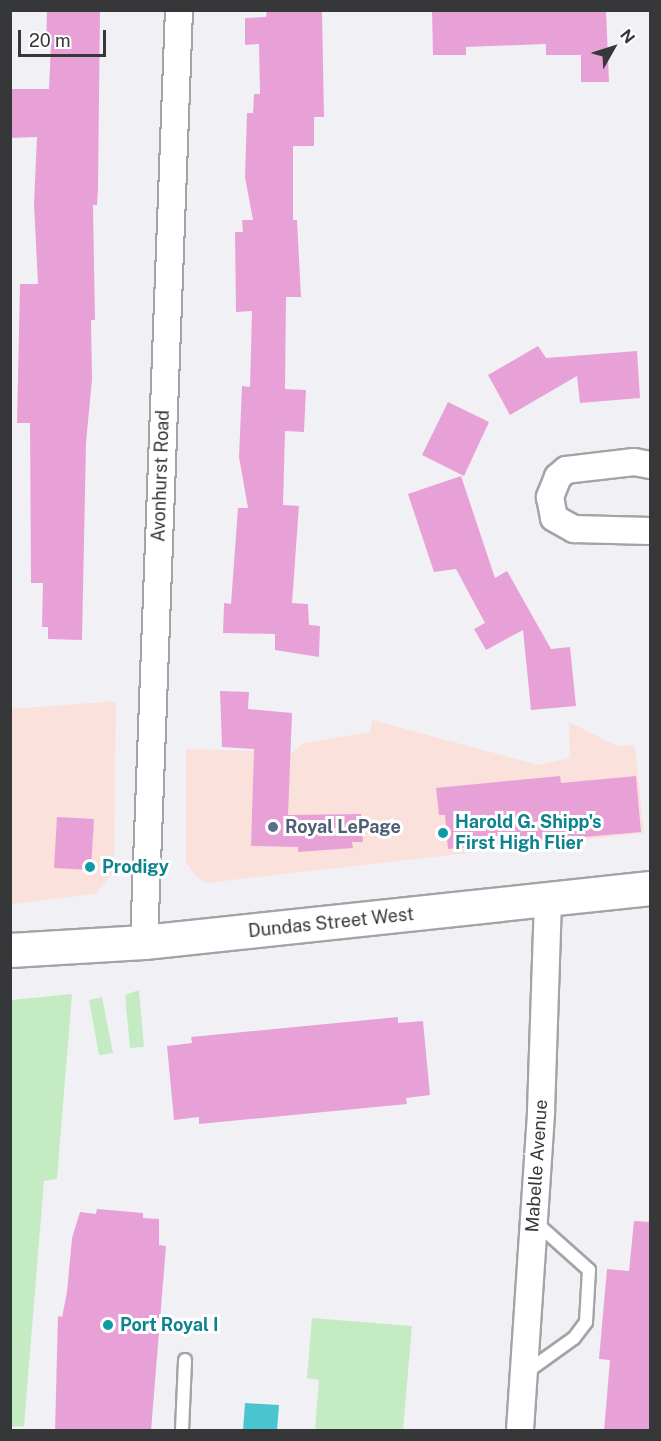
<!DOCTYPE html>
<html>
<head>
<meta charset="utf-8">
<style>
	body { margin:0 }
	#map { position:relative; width:661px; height:1441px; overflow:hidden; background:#f1f1f5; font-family:"Public Sans",sans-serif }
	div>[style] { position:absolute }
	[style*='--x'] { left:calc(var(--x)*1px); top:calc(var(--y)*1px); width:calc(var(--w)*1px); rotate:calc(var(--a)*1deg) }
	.commercial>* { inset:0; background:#fbe1dc }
	.green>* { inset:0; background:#c5ebc3 }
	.water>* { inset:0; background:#4ac5cf }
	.building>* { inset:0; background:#e8a1d7 }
	.roads { filter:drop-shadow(2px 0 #a3a4a7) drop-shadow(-2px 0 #a3a4a7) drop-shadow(0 2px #a3a4a7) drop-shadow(0 -2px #a3a4a7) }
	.lane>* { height:12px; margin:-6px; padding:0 6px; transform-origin:6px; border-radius:6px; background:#fff }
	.street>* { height:26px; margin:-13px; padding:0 13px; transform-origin:13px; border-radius:13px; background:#fff }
	.secondary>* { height:33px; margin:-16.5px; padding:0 16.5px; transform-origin:16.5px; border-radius:16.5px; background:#fff }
	.dots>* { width:16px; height:16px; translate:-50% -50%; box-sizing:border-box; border:3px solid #fff; border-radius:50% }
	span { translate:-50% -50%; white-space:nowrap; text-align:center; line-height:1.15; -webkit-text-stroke:6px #fff; paint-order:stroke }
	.street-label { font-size:18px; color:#363738 }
	.culture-label { font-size:18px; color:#0d838f; font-weight:700 }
	.left { translate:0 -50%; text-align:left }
	.service-label { font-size:18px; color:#4e5e75; font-weight:700 }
	.frame { position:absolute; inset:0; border:12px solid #363738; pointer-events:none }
	.north { position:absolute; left:583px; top:18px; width:60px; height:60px; -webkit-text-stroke:4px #fff; paint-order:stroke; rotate:51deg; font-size:16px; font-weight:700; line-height:24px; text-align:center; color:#363738 }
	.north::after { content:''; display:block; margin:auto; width:21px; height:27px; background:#363738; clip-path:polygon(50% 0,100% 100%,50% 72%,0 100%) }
	.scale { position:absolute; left:18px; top:30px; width:88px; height:27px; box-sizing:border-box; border:3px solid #363738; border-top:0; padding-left:8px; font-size:18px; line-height:21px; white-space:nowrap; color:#363738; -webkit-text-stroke:4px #fff; paint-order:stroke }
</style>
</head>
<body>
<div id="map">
	<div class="commercial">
		<div style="clip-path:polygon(116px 701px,114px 871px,96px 894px,11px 904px,11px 709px)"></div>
		<div style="clip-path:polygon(372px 720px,539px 765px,570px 758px,569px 722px,617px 746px,635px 745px,644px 833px,206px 883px,195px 875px,186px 863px,186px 749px,293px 752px,303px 743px,370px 732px)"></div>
	</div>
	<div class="green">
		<div style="clip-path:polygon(139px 990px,144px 1047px,130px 1048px,125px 995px)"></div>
		<div style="clip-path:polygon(72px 994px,57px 1179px,44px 1181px,24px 1426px,11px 1427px,11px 1000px)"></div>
		<div style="clip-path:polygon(102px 997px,113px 1053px,99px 1055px,89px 1000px)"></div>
		<div style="clip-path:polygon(312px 1318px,412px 1326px,403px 1430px,315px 1430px,319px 1380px,307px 1378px)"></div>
	</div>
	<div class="water">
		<div style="clip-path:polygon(245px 1403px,279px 1405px,277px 1430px,243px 1430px)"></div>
	</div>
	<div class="building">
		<div style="clip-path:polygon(47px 10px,100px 10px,98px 189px,97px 205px,93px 205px,95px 320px,91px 320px,92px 379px,86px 443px,82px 640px,48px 639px,48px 627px,42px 627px,43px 583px,31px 583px,30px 423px,17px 423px,20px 284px,38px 284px,34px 204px,37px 137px,10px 138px,10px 89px,49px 89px,51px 45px,46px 45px)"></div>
		<div style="clip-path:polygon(267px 10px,322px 10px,324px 117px,314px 117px,314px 146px,293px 146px,293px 220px,297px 220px,301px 297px,286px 297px,285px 389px,306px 390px,304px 432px,285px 431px,283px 505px,299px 506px,292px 603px,308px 604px,309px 625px,320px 626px,319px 657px,275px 650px,275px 634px,223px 633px,224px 603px,231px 604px,238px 508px,248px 508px,239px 457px,242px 386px,250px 387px,252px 311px,236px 312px,235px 232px,243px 232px,242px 220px,253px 220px,245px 177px,247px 113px,253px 113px,254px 94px,260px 94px,259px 44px,245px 45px,245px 18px,266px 17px)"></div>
		<div style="clip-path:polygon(432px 10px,606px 10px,609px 82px,581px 82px,581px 55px,546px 55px,546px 44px,466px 47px,466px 55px,433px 55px)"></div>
		<div style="clip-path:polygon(538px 346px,546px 358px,637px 351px,640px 398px,580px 403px,577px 376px,510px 415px,488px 375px)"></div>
		<div style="clip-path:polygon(448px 402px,489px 422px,464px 476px,422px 455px)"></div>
		<div style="clip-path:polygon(461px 476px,495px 578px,507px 571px,551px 649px,570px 647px,576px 706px,531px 710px,523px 630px,486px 650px,474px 629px,485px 623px,456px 569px,434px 572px,408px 494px)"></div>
		<div style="clip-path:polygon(220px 691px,249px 692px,248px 709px,292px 713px,288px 815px,361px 814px,363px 842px,352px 842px,353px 848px,298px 852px,298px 847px,251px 846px,254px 749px,222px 747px)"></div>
		<div style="clip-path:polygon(560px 776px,561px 783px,636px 776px,641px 832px,448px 849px,445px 815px,439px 815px,436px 788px)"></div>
		<div style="clip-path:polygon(57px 817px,94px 819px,91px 870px,54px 868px)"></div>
		<div style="clip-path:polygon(398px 1017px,398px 1023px,423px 1021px,430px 1095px,406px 1098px,407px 1104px,199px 1124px,199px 1117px,174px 1120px,167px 1046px,192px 1043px,191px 1037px)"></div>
		<div style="clip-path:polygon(97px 1209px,143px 1213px,143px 1218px,159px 1219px,159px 1245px,166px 1246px,151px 1431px,55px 1431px,58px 1316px,62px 1317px,67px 1292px,72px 1238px,80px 1212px,96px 1214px)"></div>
		<div style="clip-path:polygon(634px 1221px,651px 1222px,651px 1431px,604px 1431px,610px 1360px,599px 1359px,607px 1269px,629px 1271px)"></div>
	</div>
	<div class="roads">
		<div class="lane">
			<div style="--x:525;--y:1373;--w:60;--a:-35.5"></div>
			<div style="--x:574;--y:1338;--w:20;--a:-53"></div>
			<div style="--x:586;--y:1322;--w:52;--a:-86.7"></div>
			<div style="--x:589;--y:1270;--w:74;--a:-138.3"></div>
			<div style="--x:182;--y:1430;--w:70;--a:-87.5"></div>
		</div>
		<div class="street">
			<div style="--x:650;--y:465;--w:16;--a:-169"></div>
			<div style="--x:634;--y:462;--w:68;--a:173.3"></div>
			<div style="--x:566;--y:470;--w:11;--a:139"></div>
			<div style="--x:558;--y:477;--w:22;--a:112"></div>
			<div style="--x:550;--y:497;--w:21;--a:79"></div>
			<div style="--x:554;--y:518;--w:23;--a:29"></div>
			<div style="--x:574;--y:529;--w:76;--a:1.5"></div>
			<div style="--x:144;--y:942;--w:933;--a:-87.85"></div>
			<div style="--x:520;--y:1430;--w:320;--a:-86.2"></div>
			<div style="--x:541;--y:1111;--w:210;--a:-88.1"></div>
		</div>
		<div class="secondary">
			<div style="--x:10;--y:950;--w:134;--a:-3.4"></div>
			<div style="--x:144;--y:942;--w:509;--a:-6.09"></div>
		</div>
	</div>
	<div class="dots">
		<div style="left:273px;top:827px;background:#5c6f8a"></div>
		<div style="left:443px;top:833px;background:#0f9aa8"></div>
		<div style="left:90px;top:867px;background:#0f9aa8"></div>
		<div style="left:108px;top:1325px;background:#0f9aa8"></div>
	</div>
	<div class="street-label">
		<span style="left:161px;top:476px;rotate:-88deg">Avonhurst Road</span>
		<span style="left:331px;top:923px;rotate:-6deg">Dundas Street West</span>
		<span style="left:537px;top:1166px;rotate:-86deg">Mabelle Avenue</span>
	</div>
	<div class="culture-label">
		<span class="left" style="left:455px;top:833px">Harold G. Shipp's<br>First High Flier</span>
		<span class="left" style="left:102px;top:867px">Prodigy</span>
		<span class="left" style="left:120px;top:1325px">Port Royal I</span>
	</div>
	<div class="service-label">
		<span class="left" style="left:285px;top:827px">Royal LePage</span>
	</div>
	<div class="frame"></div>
	<div class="north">N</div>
	<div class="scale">20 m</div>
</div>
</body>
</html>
